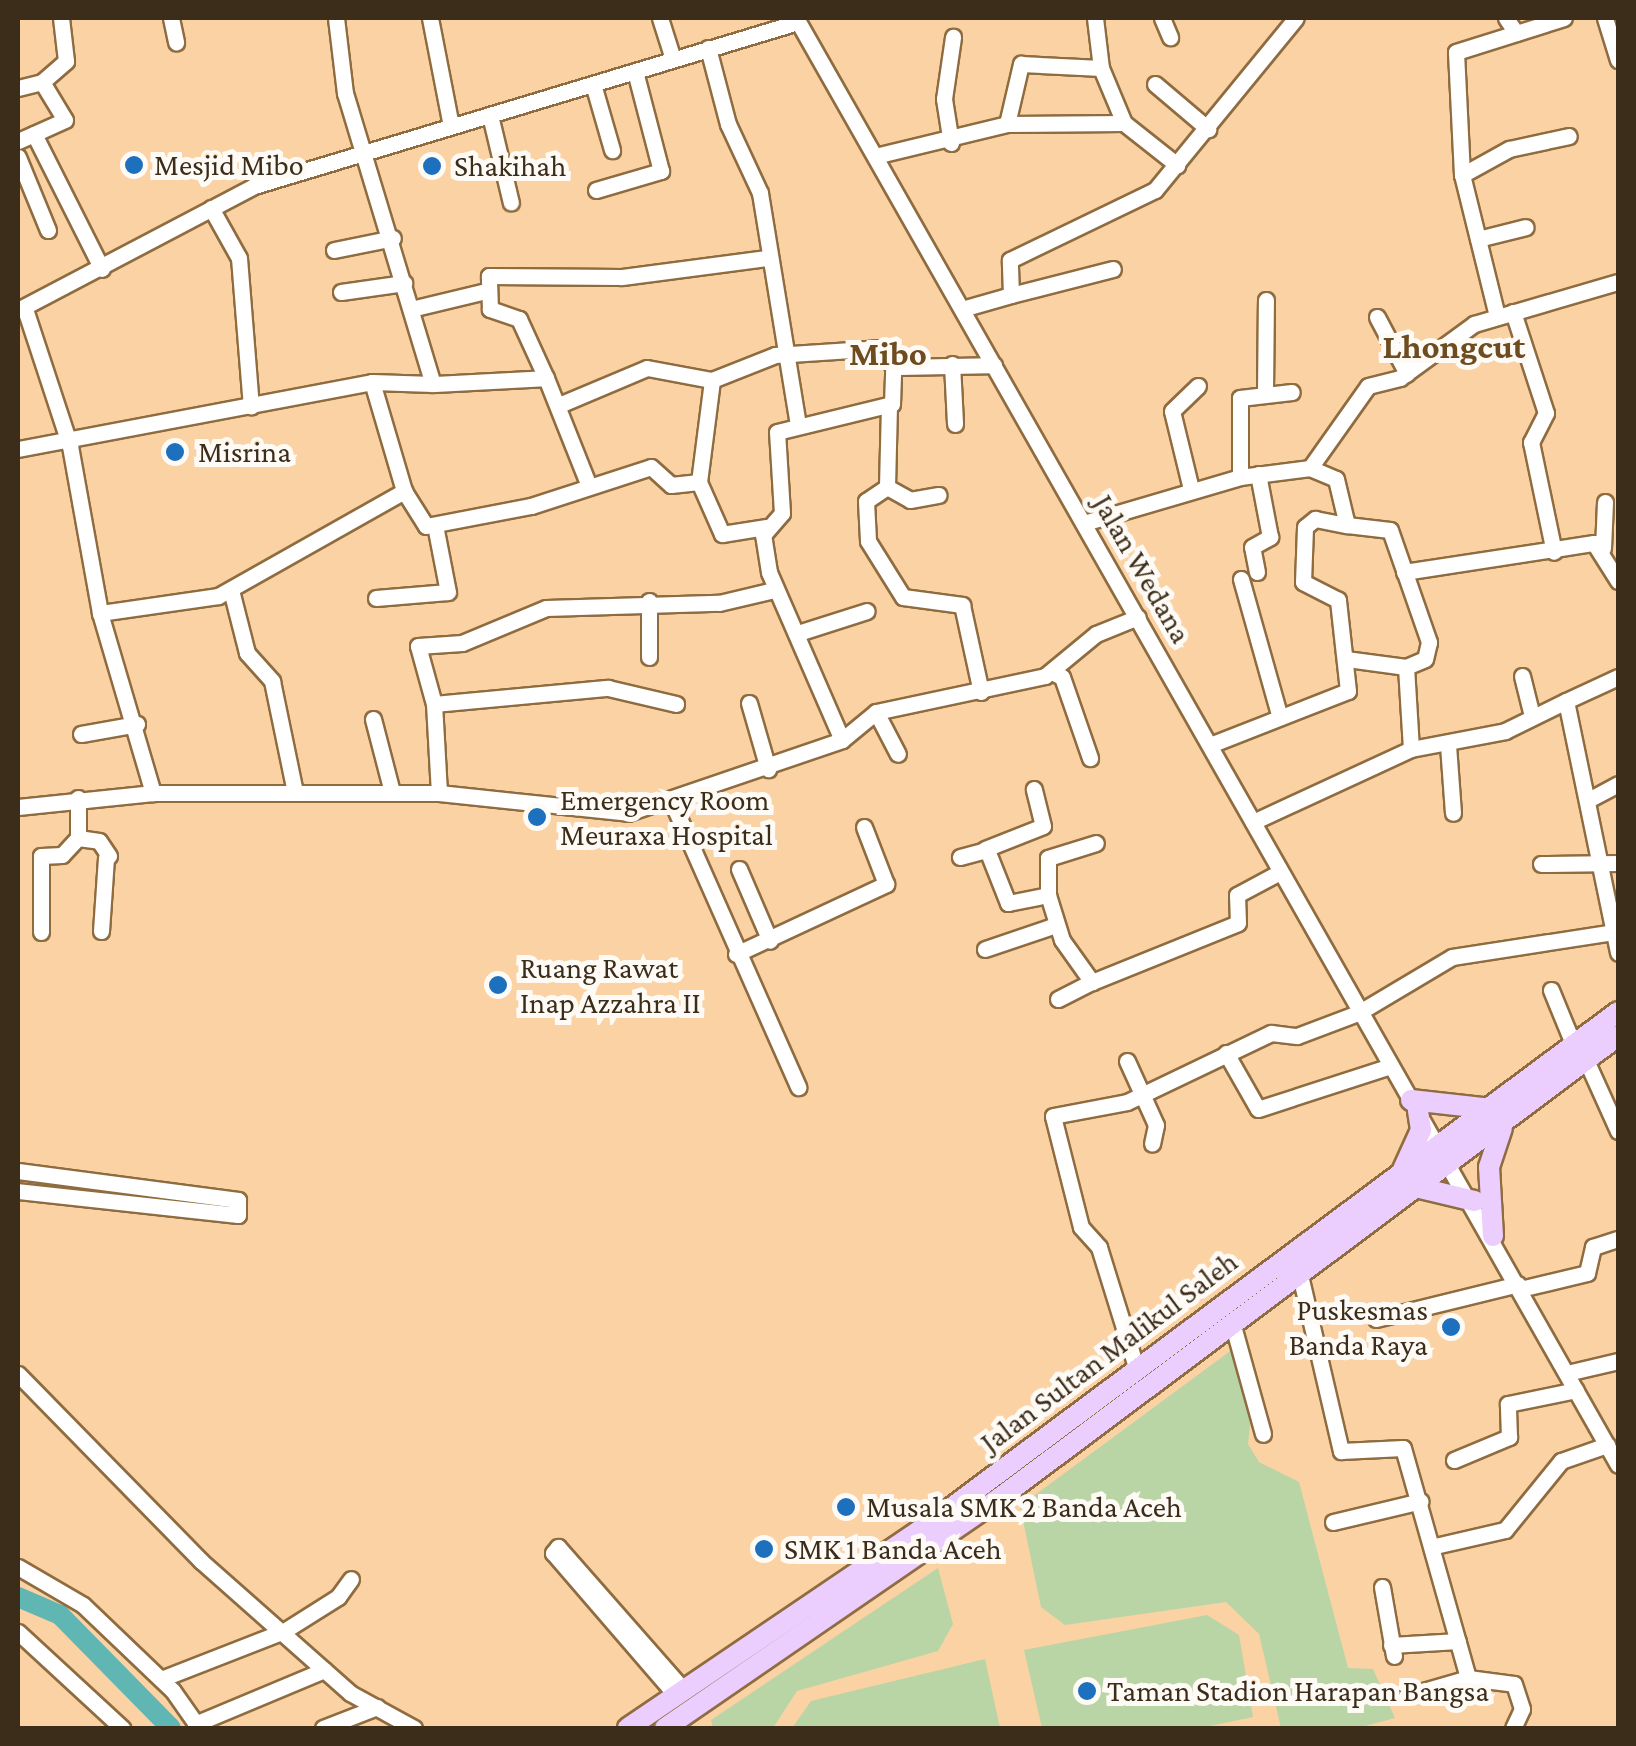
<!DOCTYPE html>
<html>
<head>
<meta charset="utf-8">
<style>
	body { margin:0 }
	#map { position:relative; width:1636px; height:1746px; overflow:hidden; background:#fad2a3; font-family:"Crimson Pro",serif }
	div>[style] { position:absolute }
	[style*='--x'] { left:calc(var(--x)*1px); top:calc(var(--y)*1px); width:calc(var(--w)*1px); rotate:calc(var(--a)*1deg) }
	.green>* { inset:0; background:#bad5a5 }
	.river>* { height:20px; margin:-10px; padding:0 10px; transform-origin:10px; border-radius:10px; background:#60b6b2 }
	.roads { filter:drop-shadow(2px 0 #8f6c40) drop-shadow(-2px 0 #8f6c40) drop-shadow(0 2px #8f6c40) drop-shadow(0 -2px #8f6c40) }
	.minor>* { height:15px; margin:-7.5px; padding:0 7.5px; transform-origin:7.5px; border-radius:7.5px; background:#fff }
	.major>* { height:20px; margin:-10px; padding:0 10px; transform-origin:10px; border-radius:10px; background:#ebcdfe }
	.dots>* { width:28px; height:28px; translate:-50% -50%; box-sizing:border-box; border:5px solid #fefaf6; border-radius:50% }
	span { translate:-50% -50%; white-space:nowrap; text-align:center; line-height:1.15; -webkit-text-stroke:10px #fefaf6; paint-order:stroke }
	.poi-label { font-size:30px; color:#3c2d1a }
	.left { translate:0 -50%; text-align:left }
	.right { translate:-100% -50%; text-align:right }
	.street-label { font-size:30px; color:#3c2d1a }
	.quarter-label { font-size:35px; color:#6d4c1f; font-weight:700 }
	.frame { position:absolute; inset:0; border:20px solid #3c2d1a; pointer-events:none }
</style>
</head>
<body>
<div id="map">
	<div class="green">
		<div style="clip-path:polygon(1233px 1349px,1251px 1416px,1248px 1444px,1259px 1462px,1299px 1482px,1348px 1668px,1373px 1669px,1395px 1718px,1358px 1728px,1281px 1728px,1259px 1634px,1226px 1602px,1065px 1625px,1041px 1607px,1020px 1506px)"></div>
		<div style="clip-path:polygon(938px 1568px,953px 1624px,938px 1651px,797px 1691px,773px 1728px,713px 1728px,711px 1720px)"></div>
		<div style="clip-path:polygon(1207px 1615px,1239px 1635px,1253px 1717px,1200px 1728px,1042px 1728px,1024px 1650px)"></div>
		<div style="clip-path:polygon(985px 1659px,1000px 1728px,792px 1728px,811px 1701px)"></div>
	</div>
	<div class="river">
		<div style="--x:18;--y:1597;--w:46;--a:23.2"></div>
		<div style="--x:60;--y:1615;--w:158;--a:45.5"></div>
	</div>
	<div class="roads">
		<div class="minor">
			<div style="--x:171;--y:18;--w:25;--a:78"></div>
			<div style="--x:336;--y:18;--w:76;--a:83.2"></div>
			<div style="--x:345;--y:93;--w:304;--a:73.2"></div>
			<div style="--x:433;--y:384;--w:113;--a:-3"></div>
			<div style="--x:546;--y:378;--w:116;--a:68.3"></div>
			<div style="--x:430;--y:18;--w:110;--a:79"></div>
			<div style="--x:660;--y:18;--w:43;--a:72.4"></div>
			<div style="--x:796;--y:18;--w:1664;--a:60.4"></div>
			<div style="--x:1095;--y:18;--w:50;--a:83.2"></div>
			<div style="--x:1162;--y:18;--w:21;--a:67"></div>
			<div style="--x:1506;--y:18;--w:18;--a:56"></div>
			<div style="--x:1605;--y:18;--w:44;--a:72.8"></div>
			<div style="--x:708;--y:48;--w:79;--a:75.3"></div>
			<div style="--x:728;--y:124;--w:76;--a:65.1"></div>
			<div style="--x:760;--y:193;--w:230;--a:80.7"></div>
			<div style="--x:42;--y:82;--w:32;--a:-41"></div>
			<div style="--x:66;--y:61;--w:43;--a:-96.6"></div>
			<div style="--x:593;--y:84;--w:69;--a:73.9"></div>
			<div style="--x:1155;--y:84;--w:70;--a:40.3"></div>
			<div style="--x:18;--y:88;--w:25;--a:-14"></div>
			<div style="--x:42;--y:82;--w:44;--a:58.8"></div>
			<div style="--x:65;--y:120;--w:51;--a:155.9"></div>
			<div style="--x:490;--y:115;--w:90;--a:76.6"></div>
			<div style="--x:1007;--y:124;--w:62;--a:-76.9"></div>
			<div style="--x:1021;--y:64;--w:80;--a:2.9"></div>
			<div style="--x:1101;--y:68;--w:60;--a:67.3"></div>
			<div style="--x:1124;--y:123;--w:68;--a:38.4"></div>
			<div style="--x:34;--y:134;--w:151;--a:63.3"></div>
			<div style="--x:951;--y:143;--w:45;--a:-99"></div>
			<div style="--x:944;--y:99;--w:63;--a:-81.7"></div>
			<div style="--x:875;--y:156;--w:136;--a:-13.6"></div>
			<div style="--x:1007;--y:124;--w:117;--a:-0.5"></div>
			<div style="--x:18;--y:157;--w:79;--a:67.7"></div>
			<div style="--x:1462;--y:175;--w:123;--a:-92.8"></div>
			<div style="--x:1456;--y:52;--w:113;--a:-17.5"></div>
			<div style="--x:596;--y:190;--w:68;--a:-16.3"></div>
			<div style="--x:661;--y:171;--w:103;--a:-104.6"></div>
			<div style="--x:211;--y:208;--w:57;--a:60.8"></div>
			<div style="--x:239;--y:258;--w:149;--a:85.4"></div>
			<div style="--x:1478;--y:239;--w:49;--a:-14"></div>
			<div style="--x:334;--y:250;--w:60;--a:-11.5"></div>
			<div style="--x:341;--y:292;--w:64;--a:-8.1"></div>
			<div style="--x:1011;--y:295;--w:105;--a:-14.3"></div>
			<div style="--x:25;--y:309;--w:144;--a:71.8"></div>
			<div style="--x:70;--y:446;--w:170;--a:79.8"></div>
			<div style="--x:100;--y:613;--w:188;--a:73.6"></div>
			<div style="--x:411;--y:309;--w:77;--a:-13.5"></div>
			<div style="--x:962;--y:309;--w:51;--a:-15.9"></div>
			<div style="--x:1011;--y:295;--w:35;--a:-92"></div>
			<div style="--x:1010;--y:260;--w:161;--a:-25.8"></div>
			<div style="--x:1155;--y:190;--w:222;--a:-50.7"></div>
			<div style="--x:18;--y:310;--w:267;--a:-27.7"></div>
			<div style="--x:254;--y:186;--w:568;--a:-16.78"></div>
			<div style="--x:1513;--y:312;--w:106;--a:71.9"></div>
			<div style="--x:1546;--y:413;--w:33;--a:117"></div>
			<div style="--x:1531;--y:442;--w:112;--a:78.2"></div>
			<div style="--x:1497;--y:316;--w:145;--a:-103.9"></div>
			<div style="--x:1462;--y:175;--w:54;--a:-29"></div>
			<div style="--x:1509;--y:149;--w:61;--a:-12.2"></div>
			<div style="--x:1377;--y:317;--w:64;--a:62.2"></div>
			<div style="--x:952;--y:364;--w:60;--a:87.1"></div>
			<div style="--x:546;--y:378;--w:65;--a:-114.6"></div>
			<div style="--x:519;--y:319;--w:31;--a:-161"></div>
			<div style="--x:490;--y:309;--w:33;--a:-92"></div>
			<div style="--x:489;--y:276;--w:133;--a:0.4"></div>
			<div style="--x:622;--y:277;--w:146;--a:-7.5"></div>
			<div style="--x:372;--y:382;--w:114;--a:73.6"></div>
			<div style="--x:404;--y:491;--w:41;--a:57.8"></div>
			<div style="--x:426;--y:526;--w:107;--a:-10.8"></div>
			<div style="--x:531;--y:506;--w:126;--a:-18"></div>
			<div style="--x:651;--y:467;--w:27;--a:42"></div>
			<div style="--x:671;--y:485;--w:28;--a:-6"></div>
			<div style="--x:699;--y:482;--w:103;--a:-82.7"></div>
			<div style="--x:1265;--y:391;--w:91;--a:-89.4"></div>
			<div style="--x:559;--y:405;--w:95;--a:-22.8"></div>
			<div style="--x:647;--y:368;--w:66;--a:10.5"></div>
			<div style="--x:712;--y:380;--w:68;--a:-21.6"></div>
			<div style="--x:775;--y:355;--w:107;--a:-3.7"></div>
			<div style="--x:882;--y:348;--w:22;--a:60"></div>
			<div style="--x:889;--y:405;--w:82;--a:91.4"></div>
			<div style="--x:887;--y:487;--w:25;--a:146"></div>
			<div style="--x:866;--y:501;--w:40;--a:87.1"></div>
			<div style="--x:868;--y:541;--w:66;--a:58"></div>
			<div style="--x:903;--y:597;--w:60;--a:7.7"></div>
			<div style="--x:962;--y:605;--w:89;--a:77.7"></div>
			<div style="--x:18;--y:449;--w:360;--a:-10.7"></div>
			<div style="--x:372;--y:382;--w:61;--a:1.9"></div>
			<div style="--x:1310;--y:468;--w:100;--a:-54.7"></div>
			<div style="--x:1368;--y:386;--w:33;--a:-14"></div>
			<div style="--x:1400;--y:378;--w:92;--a:-36.1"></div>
			<div style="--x:1474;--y:324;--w:150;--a:-16.3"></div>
			<div style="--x:1240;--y:477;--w:79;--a:-90"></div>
			<div style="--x:1240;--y:398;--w:52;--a:-6.6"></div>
			<div style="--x:699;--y:482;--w:57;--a:66.1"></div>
			<div style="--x:722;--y:534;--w:45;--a:-9"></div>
			<div style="--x:887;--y:487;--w:26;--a:29"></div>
			<div style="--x:910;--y:500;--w:29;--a:-10"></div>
			<div style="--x:1191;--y:489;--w:80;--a:-103.7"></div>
			<div style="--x:1172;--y:411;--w:36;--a:-44"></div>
			<div style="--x:1084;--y:523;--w:163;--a:-16.4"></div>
			<div style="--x:1240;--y:477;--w:71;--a:-7.3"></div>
			<div style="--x:1310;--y:468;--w:28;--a:23"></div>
			<div style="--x:1336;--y:479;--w:47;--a:76.6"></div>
			<div style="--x:1347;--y:525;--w:43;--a:6.6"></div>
			<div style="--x:1390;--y:530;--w:119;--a:70.8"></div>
			<div style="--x:1429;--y:642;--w:17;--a:103"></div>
			<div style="--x:1425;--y:659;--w:21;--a:157"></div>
			<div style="--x:1406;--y:667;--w:61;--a:-172.4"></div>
			<div style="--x:1603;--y:548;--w:46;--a:-87.5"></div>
			<div style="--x:1257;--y:572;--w:25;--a:-101"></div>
			<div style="--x:1252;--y:547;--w:21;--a:-29"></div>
			<div style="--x:1270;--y:537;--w:64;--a:-100.8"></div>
			<div style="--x:1404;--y:572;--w:192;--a:-8.7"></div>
			<div style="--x:1594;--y:543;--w:45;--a:57.7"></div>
			<div style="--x:1241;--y:579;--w:137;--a:74.3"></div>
			<div style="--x:231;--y:590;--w:65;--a:75.7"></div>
			<div style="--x:247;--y:653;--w:38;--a:48"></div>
			<div style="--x:272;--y:681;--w:113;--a:78.3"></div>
			<div style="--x:376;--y:598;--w:72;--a:-4.8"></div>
			<div style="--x:448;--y:592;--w:68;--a:-101"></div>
			<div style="--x:649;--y:601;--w:56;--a:90"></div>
			<div style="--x:100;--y:613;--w:119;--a:-8.2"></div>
			<div style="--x:218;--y:596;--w:214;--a:-29.4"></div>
			<div style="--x:798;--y:633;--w:72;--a:-17.7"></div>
			<div style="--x:1406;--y:667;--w:82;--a:86.5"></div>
			<div style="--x:1052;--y:672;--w:11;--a:27"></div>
			<div style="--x:1062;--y:677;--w:86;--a:70.9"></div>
			<div style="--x:1522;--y:676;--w:41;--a:76"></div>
			<div style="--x:1566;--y:701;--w:57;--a:-24.8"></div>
			<div style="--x:749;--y:703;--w:69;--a:73.9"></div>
			<div style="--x:434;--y:704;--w:175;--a:-5.3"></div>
			<div style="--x:608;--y:688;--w:70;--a:13.2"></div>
			<div style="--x:876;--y:712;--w:47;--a:62.4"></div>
			<div style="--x:373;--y:719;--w:75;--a:75.4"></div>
			<div style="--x:81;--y:734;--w:57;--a:-10.1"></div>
			<div style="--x:842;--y:740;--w:183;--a:-113.5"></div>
			<div style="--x:769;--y:572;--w:37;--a:-99"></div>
			<div style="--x:763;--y:535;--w:29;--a:-49"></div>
			<div style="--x:782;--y:513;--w:81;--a:-93.5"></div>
			<div style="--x:777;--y:432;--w:118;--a:-13.7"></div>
			<div style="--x:892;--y:404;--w:37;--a:-88"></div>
			<div style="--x:893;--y:367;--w:101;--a:-1.1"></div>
			<div style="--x:1210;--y:745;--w:148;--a:-21.4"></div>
			<div style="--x:1348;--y:691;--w:92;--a:-96.3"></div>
			<div style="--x:1338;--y:600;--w:39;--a:-153"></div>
			<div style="--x:1303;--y:582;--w:55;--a:-87.9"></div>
			<div style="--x:1305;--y:527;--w:13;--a:-39"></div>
			<div style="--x:1315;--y:519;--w:33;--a:11"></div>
			<div style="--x:1448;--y:745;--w:68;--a:85.8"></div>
			<div style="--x:439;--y:793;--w:89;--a:-93.2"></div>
			<div style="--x:434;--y:704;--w:60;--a:-105.4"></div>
			<div style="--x:418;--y:646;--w:44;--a:-3.9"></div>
			<div style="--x:462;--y:643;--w:91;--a:-22.6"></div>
			<div style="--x:546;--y:608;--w:173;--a:-1.7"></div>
			<div style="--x:719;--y:603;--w:57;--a:-13.3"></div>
			<div style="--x:78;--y:798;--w:40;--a:90"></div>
			<div style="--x:1592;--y:798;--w:30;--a:-28"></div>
			<div style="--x:672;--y:802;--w:312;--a:66.1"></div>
			<div style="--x:18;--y:807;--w:136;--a:-5.9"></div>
			<div style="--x:153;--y:793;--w:286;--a:0"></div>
			<div style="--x:439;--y:793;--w:190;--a:6"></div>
			<div style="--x:628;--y:813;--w:226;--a:-18.8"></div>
			<div style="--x:842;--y:740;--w:44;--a:-39.5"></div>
			<div style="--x:876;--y:712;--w:173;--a:-12"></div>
			<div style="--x:1045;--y:676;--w:66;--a:-39.5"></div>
			<div style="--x:1096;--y:634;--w:45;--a:-22"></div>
			<div style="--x:1253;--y:822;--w:174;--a:-24.8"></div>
			<div style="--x:1411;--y:749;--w:96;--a:-10.8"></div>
			<div style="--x:1505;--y:731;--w:68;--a:-26.2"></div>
			<div style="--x:1566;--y:701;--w:257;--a:78.3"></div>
			<div style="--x:985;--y:849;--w:62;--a:-21.6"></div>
			<div style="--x:1043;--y:826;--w:38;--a:-104"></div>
			<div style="--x:960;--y:857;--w:28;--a:-15"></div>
			<div style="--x:987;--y:850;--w:57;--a:68.4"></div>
			<div style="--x:1008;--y:903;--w:41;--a:-11.3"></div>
			<div style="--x:1048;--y:895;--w:47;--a:72.7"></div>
			<div style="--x:1062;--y:940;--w:52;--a:54.5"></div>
			<div style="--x:1092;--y:982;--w:157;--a:-22"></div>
			<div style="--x:1238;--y:923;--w:28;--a:-92"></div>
			<div style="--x:1237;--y:895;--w:49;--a:-28.1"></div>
			<div style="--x:1541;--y:864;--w:77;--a:-0.7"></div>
			<div style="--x:739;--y:869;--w:78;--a:66.7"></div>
			<div style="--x:1048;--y:895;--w:37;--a:-90"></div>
			<div style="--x:1048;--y:858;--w:50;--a:-17.4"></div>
			<div style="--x:101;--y:931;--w:74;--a:-86.1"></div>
			<div style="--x:41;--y:932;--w:76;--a:-90"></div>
			<div style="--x:41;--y:856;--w:21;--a:-3"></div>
			<div style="--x:62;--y:855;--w:23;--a:-47"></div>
			<div style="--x:78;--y:838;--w:21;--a:8"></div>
			<div style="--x:99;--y:841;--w:18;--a:56"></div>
			<div style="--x:985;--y:949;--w:75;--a:-18.7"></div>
			<div style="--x:736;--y:954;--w:166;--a:-25"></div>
			<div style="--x:886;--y:884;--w:61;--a:-111.1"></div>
			<div style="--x:1551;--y:990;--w:61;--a:67.7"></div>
			<div style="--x:1058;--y:999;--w:38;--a:-27"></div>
			<div style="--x:1226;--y:1053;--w:64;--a:60.3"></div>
			<div style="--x:1258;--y:1109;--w:139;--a:-18"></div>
			<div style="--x:1586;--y:1060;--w:78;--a:65.7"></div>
			<div style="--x:1127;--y:1061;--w:70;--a:65.6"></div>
			<div style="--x:1156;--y:1125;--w:19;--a:102"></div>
			<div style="--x:18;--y:1171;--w:222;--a:7.5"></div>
			<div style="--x:238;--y:1200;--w:15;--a:90"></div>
			<div style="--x:238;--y:1215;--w:221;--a:-173.8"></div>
			<div style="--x:1300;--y:1275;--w:181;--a:76.9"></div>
			<div style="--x:1341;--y:1451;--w:62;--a:-2.8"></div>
			<div style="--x:1403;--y:1448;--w:239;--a:74.2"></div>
			<div style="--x:1468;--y:1678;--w:46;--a:7.4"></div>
			<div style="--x:1514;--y:1684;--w:26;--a:72"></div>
			<div style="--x:1522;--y:1709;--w:21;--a:115"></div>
			<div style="--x:1520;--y:1289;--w:69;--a:-13.4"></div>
			<div style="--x:1587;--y:1273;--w:27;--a:-77"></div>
			<div style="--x:1593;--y:1247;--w:26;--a:-18"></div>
			<div style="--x:1376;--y:1319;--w:146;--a:-13.8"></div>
			<div style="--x:1232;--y:1322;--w:116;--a:74.5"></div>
			<div style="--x:1137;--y:1370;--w:129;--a:-107.2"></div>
			<div style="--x:1099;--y:1247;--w:27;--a:-132"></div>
			<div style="--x:1081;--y:1227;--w:114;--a:-104.2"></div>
			<div style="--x:1053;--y:1116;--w:75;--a:-10.7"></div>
			<div style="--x:1127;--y:1102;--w:160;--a:-25.6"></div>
			<div style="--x:1271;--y:1033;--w:26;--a:7"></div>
			<div style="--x:1297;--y:1036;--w:65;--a:-20.7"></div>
			<div style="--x:1358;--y:1013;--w:109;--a:-30.8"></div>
			<div style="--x:1452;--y:957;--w:163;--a:-8.8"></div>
			<div style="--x:1567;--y:1373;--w:52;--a:-13.2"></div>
			<div style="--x:18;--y:1374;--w:262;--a:45.6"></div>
			<div style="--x:201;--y:1561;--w:199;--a:41.5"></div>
			<div style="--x:350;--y:1693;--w:73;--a:28.7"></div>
			<div style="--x:1454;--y:1460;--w:60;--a:-22.7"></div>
			<div style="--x:1509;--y:1437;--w:33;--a:-92"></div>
			<div style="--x:1508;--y:1404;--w:69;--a:-11.6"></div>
			<div style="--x:1333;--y:1522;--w:90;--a:-13.4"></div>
			<div style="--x:1435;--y:1546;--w:72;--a:-12.9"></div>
			<div style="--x:1505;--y:1530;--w:89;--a:-50.9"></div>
			<div style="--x:1561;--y:1461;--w:49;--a:-19.2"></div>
			<div style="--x:18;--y:1567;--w:75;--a:30.3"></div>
			<div style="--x:83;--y:1605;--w:124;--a:43.7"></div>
			<div style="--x:173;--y:1691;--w:45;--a:54.9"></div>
			<div style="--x:1382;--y:1587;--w:70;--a:80.1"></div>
			<div style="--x:18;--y:1632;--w:142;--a:42.7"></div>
			<div style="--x:1391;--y:1645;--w:67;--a:-3.4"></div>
			<div style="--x:161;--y:1679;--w:132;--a:-21.3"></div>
			<div style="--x:284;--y:1631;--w:64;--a:-32.2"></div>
			<div style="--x:338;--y:1597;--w:22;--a:-54"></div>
			<div style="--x:674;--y:1693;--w:185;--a:-130.8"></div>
			<div style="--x:553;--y:1553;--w:8;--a:-50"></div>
			<div style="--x:558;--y:1547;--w:188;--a:48.7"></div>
			<div style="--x:1406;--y:1696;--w:65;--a:-16.2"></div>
			<div style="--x:195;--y:1724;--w:140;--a:-22.7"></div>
			<div style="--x:323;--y:1728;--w:58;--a:-21.3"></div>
		</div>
		<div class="major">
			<div style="--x:1411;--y:1100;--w:81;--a:6.4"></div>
			<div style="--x:1401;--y:1174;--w:48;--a:-65.6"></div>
			<div style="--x:1421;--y:1130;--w:19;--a:-99"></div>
			<div style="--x:1420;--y:1188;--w:56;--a:13.5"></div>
			<div style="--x:1493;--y:1236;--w:69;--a:-93.3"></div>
			<div style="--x:1489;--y:1167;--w:41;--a:-71.6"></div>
			<div style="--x:628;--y:1728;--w:366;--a:-34.1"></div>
			<div style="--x:931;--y:1523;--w:856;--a:-36.64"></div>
			<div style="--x:665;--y:1728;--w:408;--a:-34.5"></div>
			<div style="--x:1001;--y:1497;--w:770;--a:-36.77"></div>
		</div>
	</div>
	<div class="dots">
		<div style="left:134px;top:165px;background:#1c70be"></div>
		<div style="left:432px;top:166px;background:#1c70be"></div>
		<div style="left:175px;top:452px;background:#1c70be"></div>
		<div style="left:537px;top:817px;background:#1c70be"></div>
		<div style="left:498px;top:985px;background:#1c70be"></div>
		<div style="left:1451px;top:1327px;background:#1c70be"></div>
		<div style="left:846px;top:1507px;background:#1c70be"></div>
		<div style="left:764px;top:1549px;background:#1c70be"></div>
		<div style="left:1087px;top:1691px;background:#1c70be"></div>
	</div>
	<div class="poi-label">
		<span class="left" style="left:154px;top:165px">Mesjid Mibo</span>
		<span class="left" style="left:454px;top:166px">Shakihah</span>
		<span class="left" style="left:198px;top:452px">Misrina</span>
		<span class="left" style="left:560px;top:817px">Emergency Room<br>Meuraxa Hospital</span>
		<span class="left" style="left:520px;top:985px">Ruang Rawat<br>Inap Azzahra II</span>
		<span class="right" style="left:1428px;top:1327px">Puskesmas<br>Banda Raya</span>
		<span class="left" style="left:866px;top:1507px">Musala SMK 2 Banda Aceh</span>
		<span class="left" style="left:784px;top:1549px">SMK 1 Banda Aceh</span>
		<span class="left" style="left:1107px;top:1691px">Taman Stadion Harapan Bangsa</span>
	</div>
	<div class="street-label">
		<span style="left:1142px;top:569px;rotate:60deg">Jalan Wedana</span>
		<span style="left:1109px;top:1352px;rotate:-37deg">Jalan Sultan Malikul Saleh</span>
	</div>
	<div class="quarter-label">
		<span style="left:1454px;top:347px">Lhongcut</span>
		<span style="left:888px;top:354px">Mibo</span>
	</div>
	<div class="frame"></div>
</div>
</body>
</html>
